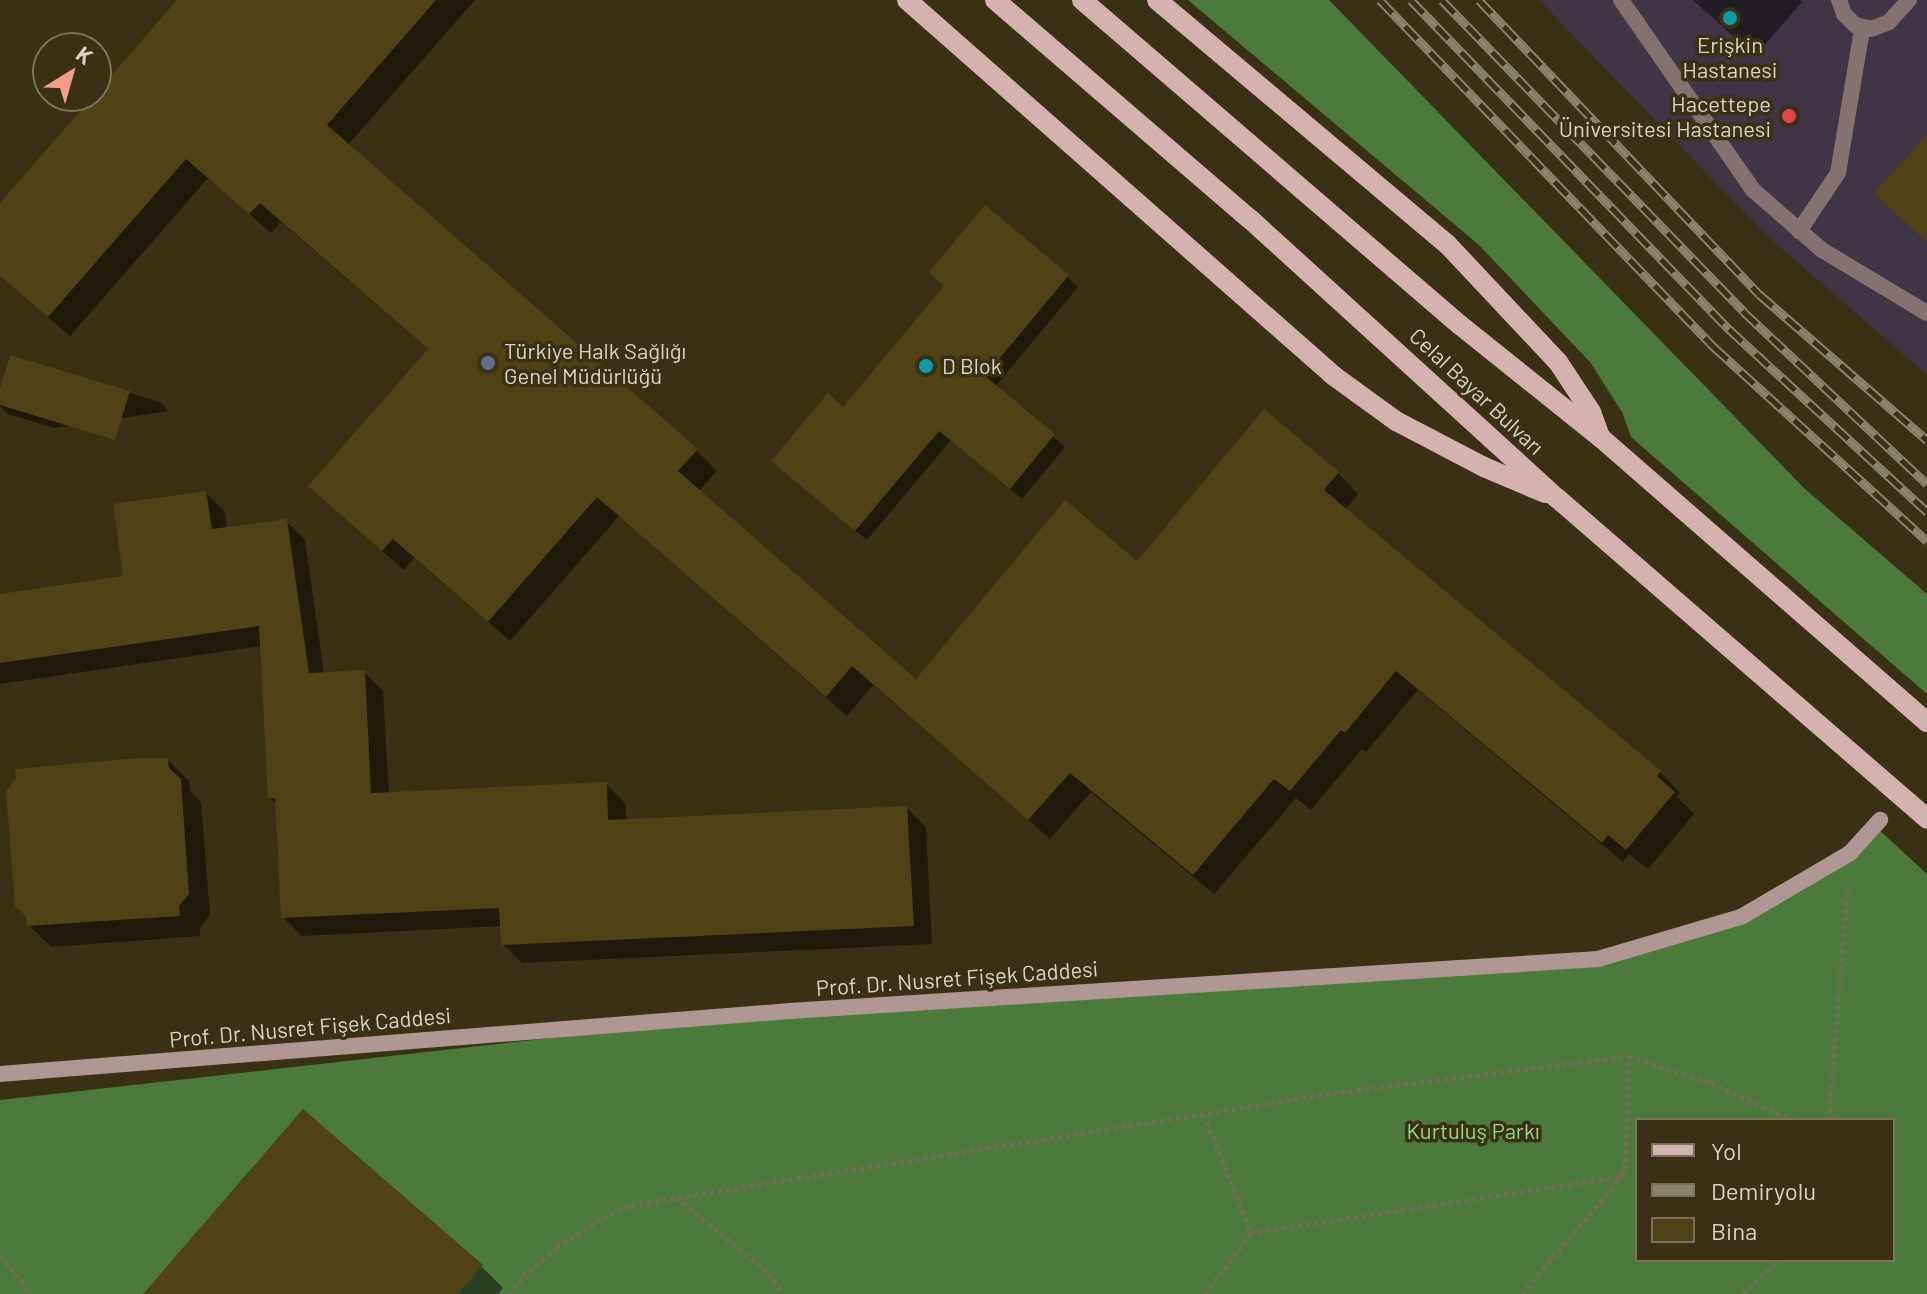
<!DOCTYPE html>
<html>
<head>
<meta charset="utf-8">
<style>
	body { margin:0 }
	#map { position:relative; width:1927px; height:1294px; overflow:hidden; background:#3a3114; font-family:Barlow,sans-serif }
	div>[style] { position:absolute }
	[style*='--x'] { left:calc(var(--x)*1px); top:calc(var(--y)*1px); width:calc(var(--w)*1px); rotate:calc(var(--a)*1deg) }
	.medical>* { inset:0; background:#403544 }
	.forest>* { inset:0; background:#4b7a3c }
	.shadow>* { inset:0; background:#0007 }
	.building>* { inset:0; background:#4e4216 }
	.path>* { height:5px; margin-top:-2.5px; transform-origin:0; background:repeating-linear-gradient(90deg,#736c54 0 4px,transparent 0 8px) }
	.lane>* { height:16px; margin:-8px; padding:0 8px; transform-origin:8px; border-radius:8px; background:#837271 }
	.secondary>* { height:16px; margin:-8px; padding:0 8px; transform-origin:8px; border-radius:8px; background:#b19794 }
	.primary>* { height:20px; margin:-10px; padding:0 10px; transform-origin:10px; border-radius:10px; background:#d4b2af }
	.rail>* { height:9px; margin-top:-4.5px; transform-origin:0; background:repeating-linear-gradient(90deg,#3a3114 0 18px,#8b846d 0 36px); box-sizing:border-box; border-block:2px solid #8b846d }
	.dots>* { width:22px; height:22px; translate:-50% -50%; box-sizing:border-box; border:4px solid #3a3114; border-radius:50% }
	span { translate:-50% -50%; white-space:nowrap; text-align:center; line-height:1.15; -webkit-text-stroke:7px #3a3114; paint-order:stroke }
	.poi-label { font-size:22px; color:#d9d4c4 }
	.right { translate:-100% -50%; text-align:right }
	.left { translate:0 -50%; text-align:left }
	.street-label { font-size:22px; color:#d9d4c4 }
	.park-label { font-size:22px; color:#95d881 }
	.legend { position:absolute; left:1635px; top:1118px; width:260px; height:144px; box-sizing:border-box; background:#3a3114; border:2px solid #7a725a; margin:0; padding:10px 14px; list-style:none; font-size:24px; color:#d9d4c4 }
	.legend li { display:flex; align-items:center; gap:16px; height:40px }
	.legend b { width:40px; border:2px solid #7a725a }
	.north { position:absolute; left:32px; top:32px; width:80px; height:80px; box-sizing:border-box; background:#3a3114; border:2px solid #7a725a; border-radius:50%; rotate:37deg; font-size:22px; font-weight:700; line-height:32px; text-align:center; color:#d9d4c4 }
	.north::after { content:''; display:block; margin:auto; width:28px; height:36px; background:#f49e89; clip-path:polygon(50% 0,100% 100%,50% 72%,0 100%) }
</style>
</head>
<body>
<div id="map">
	<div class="medical">
		<div style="clip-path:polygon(1539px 0,1927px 0,1927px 375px,1764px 233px)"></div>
	</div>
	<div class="forest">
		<div style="clip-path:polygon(1188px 0,1329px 0,1805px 489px,1927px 594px,1927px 694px,1631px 437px,1622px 412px,1590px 362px,1479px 245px)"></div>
		<div style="clip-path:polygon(evenodd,1875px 826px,1927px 874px,1927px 1294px,0 1294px,0 1100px,790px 1011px,1598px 959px,1741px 917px,1875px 826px,1637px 1120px,1893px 1120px,1893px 1260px,1637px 1260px,1637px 1120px)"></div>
	</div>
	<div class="shadow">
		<div style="clip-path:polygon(180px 0,475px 0,347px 146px,696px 450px,717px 471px,698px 492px,916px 682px,1138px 564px,1338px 473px,1358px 494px,1345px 510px,1660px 772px,1680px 793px,1677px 797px,1694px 814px,1648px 869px,1629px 854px,1623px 862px,1418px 690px,1366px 752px,1362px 749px,1311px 810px,1296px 798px,1214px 894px,1091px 792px,1050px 839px,873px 685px,847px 716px,619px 516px,510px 641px,414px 558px,404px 570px,331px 506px,429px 350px,281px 222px,271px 233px,208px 178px,70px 336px,0 276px,0 206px)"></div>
		<div style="clip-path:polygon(1693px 0,1800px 0,1802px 2px,1755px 56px)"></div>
		<div style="clip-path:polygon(1067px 277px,1078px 287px,995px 387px,1065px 447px,1022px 499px,951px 440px,867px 540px,785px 472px,844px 410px)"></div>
		<div style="clip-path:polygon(11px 358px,160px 402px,169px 411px,54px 428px,8px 414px,0 406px,0 395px)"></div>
		<div style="clip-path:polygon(206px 493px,225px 512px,227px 529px,286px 521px,305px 540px,324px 674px,364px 672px,383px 691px,389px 794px,606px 784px,625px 803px,626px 821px,907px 808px,926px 827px,932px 944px,522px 963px,503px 944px,502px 926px,302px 936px,283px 917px,277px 805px,270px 798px,262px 646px,0 684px,0 596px,126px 578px)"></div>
		<div style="clip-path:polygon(168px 760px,189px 781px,190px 791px,201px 802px,210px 915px,200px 928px,200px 936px,51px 947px,29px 925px)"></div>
		<div style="clip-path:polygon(303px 1112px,482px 1267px,503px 1288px,498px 1294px,156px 1294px)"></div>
	</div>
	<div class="building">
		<div style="clip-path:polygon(177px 0,436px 0,327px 125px,698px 449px,678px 471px,916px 679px,1065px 500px,1137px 561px,1264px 409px,1339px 472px,1324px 490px,1661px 771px,1657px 776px,1675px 792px,1626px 850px,1608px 835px,1602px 843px,1396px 671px,1345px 733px,1341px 730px,1290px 791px,1274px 779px,1193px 875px,1070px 773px,1028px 820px,852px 666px,826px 697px,597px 497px,488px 622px,393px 539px,382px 551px,308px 486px,428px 349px,260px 203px,249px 214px,186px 159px,48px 317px,0 276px,0 203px)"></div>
		<div style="clip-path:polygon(1927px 135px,1927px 242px,1874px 193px)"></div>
		<div style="clip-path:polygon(985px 205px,1069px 275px,985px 376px,1055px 434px,1010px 489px,939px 431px,855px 531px,771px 461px,828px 393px,843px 407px,944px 286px,929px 272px)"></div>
		<div style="clip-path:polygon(10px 355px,130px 391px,115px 440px,0 405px,0 388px)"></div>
		<div style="clip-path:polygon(206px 491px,212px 529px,287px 519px,309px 673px,365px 670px,371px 793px,607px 782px,608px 820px,907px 806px,914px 926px,501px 945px,499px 908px,281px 918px,275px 798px,268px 798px,259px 626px,0 663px,0 594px,123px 576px,113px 504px)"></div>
		<div style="clip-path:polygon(139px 758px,168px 758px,169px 768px,181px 779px,189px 894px,179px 906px,180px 916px,27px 926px,26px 916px,15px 906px,6px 791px,16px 779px,15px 769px)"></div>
		<div style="clip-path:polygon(303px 1109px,483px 1265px,458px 1294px,143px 1294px)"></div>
	</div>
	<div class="path">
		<div style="--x:1204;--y:1114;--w:128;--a:68.4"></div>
		<div style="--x:1251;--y:1233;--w:375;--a:-8.7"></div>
		<div style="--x:1622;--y:1176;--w:15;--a:-74"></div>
		<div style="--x:1626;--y:1162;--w:106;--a:-88.4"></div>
		<div style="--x:1832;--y:1120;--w:16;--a:-97"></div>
		<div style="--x:1830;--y:1104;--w:219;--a:-85.3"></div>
		<div style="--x:677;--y:1198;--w:119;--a:39.2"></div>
		<div style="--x:769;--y:1273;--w:25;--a:56"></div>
		<div style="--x:0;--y:1256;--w:49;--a:50.8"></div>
		<div style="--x:509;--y:1294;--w:23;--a:-52"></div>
		<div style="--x:523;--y:1276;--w:44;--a:-39.5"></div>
		<div style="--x:557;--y:1248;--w:55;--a:-34"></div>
		<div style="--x:603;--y:1217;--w:30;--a:-23"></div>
		<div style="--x:631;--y:1205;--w:711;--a:-9.06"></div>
		<div style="--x:1333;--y:1093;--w:298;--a:-7.1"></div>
		<div style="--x:1629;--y:1056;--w:86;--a:18.2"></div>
		<div style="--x:1711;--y:1083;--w:90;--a:24.3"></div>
		<div style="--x:1205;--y:1294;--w:76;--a:-53"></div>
		<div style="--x:1522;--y:1294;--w:155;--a:-49.7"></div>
		<div style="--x:1743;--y:1294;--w:50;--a:-43.4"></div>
	</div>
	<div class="lane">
		<div style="--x:1621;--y:0;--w:231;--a:55.2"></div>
		<div style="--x:1753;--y:190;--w:91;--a:41"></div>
		<div style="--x:1822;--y:250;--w:122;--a:31"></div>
		<div style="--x:1839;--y:0;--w:15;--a:70"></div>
		<div style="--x:1844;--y:14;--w:16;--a:45"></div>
		<div style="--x:1855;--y:25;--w:16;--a:14"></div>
		<div style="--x:1871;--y:29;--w:19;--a:-21"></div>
		<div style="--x:1889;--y:22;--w:30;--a:-48"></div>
		<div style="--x:1799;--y:231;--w:70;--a:-56.1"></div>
		<div style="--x:1838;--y:173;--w:146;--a:-80.5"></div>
	</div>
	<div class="secondary">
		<div style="--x:0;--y:1074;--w:793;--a:-4.56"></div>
		<div style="--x:790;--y:1011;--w:810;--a:-3.68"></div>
		<div style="--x:1598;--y:959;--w:149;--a:-16.4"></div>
		<div style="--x:1741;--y:917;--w:126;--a:-30.4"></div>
		<div style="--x:1850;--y:853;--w:45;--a:-47.7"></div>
	</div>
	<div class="primary">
		<div style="--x:907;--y:0;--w:569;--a:41.37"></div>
		<div style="--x:1334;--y:376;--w:77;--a:36"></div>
		<div style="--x:1396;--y:421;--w:99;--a:27.6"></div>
		<div style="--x:1484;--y:467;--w:66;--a:23.1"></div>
		<div style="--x:995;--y:0;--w:336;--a:40.7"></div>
		<div style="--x:1250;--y:219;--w:415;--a:42.3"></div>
		<div style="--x:1557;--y:498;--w:490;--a:40.9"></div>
		<div style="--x:1082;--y:0;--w:499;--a:40.7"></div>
		<div style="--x:1460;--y:325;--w:179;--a:38.7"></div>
		<div style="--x:1600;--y:437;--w:434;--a:41.1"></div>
		<div style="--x:1157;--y:0;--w:380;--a:40.1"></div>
		<div style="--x:1448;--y:245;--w:161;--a:46.8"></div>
		<div style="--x:1558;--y:362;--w:60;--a:56.6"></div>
		<div style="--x:1591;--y:412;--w:27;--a:70"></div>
	</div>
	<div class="rail">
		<div style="--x:1380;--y:0;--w:482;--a:46.1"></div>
		<div style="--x:1714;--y:347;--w:288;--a:42.3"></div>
		<div style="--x:1411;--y:0;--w:458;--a:46"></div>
		<div style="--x:1729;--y:329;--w:270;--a:42.7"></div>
		<div style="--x:1442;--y:0;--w:434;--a:45.9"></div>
		<div style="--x:1744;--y:312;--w:251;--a:43.2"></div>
		<div style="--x:1479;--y:0;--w:406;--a:46.4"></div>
		<div style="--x:1759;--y:294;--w:223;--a:41"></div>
	</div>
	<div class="dots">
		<div style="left:1730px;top:18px;background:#0f9aa8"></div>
		<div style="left:1789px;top:116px;background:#e0444e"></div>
		<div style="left:488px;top:363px;background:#5c6f8a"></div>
		<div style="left:926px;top:366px;background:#0f9aa8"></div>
	</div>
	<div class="poi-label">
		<span style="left:1730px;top:57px">Erişkin<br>Hastanesi</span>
		<span class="right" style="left:1771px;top:116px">Hacettepe<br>Üniversitesi Hastanesi</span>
		<span class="left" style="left:504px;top:363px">Türkiye Halk Sağlığı<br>Genel Müdürlüğü</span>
		<span class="left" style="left:942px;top:366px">D Blok</span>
	</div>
	<div class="street-label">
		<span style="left:1477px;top:391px;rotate:43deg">Celal Bayar Bulvarı</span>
		<span style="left:957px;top:978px;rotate:-4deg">Prof. Dr. Nusret Fişek Caddesi</span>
		<span style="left:310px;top:1027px;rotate:-5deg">Prof. Dr. Nusret Fişek Caddesi</span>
	</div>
	<div class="park-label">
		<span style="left:1473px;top:1131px">Kurtuluş Parkı</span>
	</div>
	<ul class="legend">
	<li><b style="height:10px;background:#d4b2af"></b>Yol</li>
	<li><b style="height:10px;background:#8b846d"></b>Demiryolu</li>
	<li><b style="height:22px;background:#4e4216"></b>Bina</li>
	</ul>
	<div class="north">K</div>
</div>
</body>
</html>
